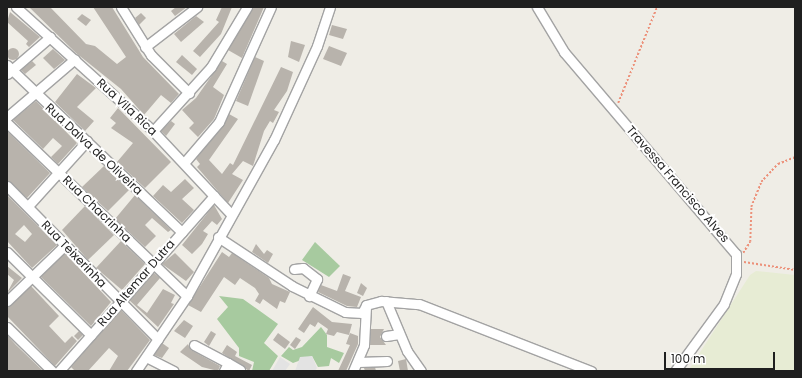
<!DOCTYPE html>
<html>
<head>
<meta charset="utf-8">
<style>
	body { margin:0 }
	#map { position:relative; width:802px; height:378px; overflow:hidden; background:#efede6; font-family:Poppins,sans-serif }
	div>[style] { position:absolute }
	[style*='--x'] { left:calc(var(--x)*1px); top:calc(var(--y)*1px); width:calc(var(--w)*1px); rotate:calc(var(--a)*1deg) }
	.farmland>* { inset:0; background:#e7ecd4 }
	.forest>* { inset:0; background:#a7ca9f }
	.parking>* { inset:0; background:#e3e3e3 }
	.building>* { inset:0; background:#b8b3ac }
	.round { border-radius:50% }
	.path>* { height:1.5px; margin-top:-0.75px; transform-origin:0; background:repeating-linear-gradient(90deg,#ec917a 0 2px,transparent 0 4px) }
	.roads { filter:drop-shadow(1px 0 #a3a3a3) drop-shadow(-1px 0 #a3a3a3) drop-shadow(0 1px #a3a3a3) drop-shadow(0 -1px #a3a3a3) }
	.minor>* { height:9px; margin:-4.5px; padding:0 4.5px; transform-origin:4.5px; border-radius:4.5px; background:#fff }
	span { translate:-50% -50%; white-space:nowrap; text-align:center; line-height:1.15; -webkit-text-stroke:4px #fff; paint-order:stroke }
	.street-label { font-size:12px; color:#1f1f1f }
	.frame { position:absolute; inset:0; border:8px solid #1f1f1f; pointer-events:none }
	.scale { position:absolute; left:664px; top:352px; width:111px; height:18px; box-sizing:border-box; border:2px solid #1f1f1f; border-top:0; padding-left:5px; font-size:12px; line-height:14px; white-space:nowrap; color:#1f1f1f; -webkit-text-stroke:3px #fff; paint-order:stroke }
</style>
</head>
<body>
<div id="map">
	<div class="farmland">
		<div style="clip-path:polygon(756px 271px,795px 275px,795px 371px,688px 371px,750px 275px)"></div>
	</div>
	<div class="forest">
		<div style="clip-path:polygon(315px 242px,340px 266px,329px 277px,302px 260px)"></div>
		<div style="clip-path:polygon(219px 296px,243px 299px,278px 324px,264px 343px,278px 356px,269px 371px,252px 371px,254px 362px,239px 356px,239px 348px,217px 319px,228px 307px)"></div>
		<div style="clip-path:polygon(321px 327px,327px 335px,327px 347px,344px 353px,339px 363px,331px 358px,329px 366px,318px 367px,312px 356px,293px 363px,281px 356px,289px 347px,293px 350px,302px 347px)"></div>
	</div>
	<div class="parking">
		<div style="clip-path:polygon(312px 356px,317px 368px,315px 371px,295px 371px,300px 357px)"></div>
		<div style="clip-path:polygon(280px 357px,290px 364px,285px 371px,272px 371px)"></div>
	</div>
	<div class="building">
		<div style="clip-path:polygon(29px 7px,50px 7px,86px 44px,95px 46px,117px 64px,126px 57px,93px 7px,112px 7px,143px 57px,179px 94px,171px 103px,161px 95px,144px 115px,121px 89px,76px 53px)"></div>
		<div style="clip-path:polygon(176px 7px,187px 7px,175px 16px,171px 11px)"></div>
		<div style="clip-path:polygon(222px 7px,232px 7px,221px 34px,200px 57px,193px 51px,219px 22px,216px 20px)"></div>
		<div style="clip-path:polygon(253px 7px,264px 7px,242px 58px,228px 50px)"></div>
		<div style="clip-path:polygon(10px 12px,40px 37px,29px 47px,26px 44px,28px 41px,7px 22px)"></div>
		<div style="clip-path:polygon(141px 13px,146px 18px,139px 25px,135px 18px)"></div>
		<div style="clip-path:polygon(82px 14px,91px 20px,86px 26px,77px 19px)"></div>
		<div style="clip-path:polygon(196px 16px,204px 22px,181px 42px,174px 34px)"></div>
		<div style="clip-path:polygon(332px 25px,347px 29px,343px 39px,329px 35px)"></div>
		<div style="clip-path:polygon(291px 41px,305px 45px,299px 62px,288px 57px)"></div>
		<div style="clip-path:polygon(329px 46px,347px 53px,341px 66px,323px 59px)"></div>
		<div class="round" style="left:7px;top:48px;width:12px;height:12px"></div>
		<div style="clip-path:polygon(53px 49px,65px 60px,54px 69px,43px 58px)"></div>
		<div style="clip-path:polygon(182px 55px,197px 69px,192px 75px,176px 62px)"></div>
		<div style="clip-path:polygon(255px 57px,264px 61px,248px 106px,236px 101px)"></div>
		<div style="clip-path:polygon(32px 61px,36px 65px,25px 74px,21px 70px)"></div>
		<div style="clip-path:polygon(222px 61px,227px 64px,213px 87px,224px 95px,214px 119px,198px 137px,189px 128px,194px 123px,182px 110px,196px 98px)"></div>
		<div style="clip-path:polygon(281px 67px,293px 72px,287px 91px,274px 110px,279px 112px,273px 123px,270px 121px,264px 131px,253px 166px,243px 161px,232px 174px,243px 180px,228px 203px,197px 167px,200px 164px,196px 159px,229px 114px,238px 119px,209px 160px,222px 174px,230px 163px,233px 165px)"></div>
		<div style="clip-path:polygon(77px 74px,96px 88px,77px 107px,94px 121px,85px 131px,55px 102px)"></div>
		<div style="clip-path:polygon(36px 101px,77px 143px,58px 164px,51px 157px,62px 146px,53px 138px,43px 149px,13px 120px)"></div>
		<div style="clip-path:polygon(118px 108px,171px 162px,145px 188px,117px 162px,133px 143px,111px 128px,116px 123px,110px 118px)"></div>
		<div style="clip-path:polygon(171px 121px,175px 124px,166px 136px,161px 131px)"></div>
		<div style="clip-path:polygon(7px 131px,50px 173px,27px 198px,7px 180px)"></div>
		<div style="clip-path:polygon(104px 166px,129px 190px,108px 211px,82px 187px)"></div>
		<div style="clip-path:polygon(185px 179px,194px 188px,182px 199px,194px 210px,182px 223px,153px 196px,163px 185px,171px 192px)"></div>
		<div style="clip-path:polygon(evenodd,7px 195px,57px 245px,32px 268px,7px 241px,7px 195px,24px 225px,32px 234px,25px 242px,15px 234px,24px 225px)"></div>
		<div style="clip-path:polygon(135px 195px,171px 230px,168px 232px,152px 218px,145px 225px,156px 236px,145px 247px,115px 219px)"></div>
		<div style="clip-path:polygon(214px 205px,222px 219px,217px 225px,212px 221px,203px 231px,208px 234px,202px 244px,192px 254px,182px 245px)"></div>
		<div style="clip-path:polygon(85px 206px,114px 235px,88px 260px,62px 230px)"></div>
		<div style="clip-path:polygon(121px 241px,145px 264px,122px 290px,96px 268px)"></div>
		<div style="clip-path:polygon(256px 244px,264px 254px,267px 250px,273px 254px,268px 263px,252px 252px)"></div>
		<div style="clip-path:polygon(222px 252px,229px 257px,232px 253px,269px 278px,272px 284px,290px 292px,285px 303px,280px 301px,277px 309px,263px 299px,260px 304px,255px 301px,259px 294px,255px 288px,240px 278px,235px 285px,224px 277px,201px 312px,188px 305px)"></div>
		<div style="clip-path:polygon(65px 253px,111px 302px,91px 326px,41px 277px)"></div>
		<div style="clip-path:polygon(175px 253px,194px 272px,186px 281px,162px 264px)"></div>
		<div style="clip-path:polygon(7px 266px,22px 278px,7px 293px,14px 280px,7px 274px)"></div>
		<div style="clip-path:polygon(154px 273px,160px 278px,137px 305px,147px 313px,163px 289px,175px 295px,171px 303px,174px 304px,158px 327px,129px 300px)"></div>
		<div style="clip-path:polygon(343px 274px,351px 277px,345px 291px,361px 297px,357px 307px,347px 306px,318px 292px,321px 285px,337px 291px)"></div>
		<div style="clip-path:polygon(361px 283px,367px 288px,363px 296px,357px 293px)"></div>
		<div style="clip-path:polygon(31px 286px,59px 316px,49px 326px,65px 343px,72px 336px,77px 341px,55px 366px,7px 316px,7px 307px)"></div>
		<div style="clip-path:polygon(313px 307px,332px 322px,352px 324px,349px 335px,337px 332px,334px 336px,326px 334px,328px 329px,318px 322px,315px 327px,310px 324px,304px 333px,298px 329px)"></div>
		<div style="clip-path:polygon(121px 310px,150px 340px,133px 363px,127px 371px,109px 371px,118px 356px,109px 348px,88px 371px,75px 371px,71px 367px)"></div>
		<div style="clip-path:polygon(184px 320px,193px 326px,185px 338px,174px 331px)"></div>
		<div style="clip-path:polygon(371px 329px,384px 329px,380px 337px,386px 345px,370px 345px)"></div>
		<div style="clip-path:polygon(79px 331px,83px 335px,78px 340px,74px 336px)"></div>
		<div style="clip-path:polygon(211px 331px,216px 334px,209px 346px,204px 342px)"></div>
		<div style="clip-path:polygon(278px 333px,290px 342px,285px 349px,273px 340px)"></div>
		<div style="clip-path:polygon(350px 333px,358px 336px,358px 344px,346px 371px,338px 371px,350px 345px,346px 344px)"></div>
		<div style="clip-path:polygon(7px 335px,16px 345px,43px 371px,7px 371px)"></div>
		<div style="clip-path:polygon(296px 337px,301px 340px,295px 349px,290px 345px)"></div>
		<div style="clip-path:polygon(162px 343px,169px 348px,162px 358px,154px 355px)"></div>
		<div style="clip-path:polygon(188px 344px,191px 350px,220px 366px,218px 371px,202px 367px,180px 352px)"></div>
		<div style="clip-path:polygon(227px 345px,237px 352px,235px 356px,252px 365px,249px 371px,222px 353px)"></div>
		<div style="clip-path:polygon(406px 359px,408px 371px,400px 371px,398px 361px)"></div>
		<div style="clip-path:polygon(375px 367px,376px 371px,365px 371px,364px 368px)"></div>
	</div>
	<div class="path">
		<div style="--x:618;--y:103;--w:104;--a:-67.9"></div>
		<div style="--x:743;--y:253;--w:13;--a:-58"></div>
		<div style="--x:750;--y:242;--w:35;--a:-88"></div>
		<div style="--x:751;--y:207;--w:27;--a:-68"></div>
		<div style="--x:761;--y:182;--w:25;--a:-47"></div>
		<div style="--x:778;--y:164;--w:18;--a:-22"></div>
		<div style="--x:744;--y:262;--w:52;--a:8.9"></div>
	</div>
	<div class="roads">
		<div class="minor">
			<div style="--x:16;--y:7;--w:185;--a:42.1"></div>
			<div style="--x:153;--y:131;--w:114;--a:46.8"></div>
			<div style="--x:121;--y:7;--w:57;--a:58"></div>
			<div style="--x:151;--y:55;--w:54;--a:45"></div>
			<div style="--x:537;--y:7;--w:52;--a:59"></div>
			<div style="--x:564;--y:52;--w:265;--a:49.6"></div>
			<div style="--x:736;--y:254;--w:20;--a:90"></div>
			<div style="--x:736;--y:274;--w:32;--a:112"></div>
			<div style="--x:724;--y:304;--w:83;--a:126.2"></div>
			<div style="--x:145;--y:47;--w:66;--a:-37.6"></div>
			<div style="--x:7;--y:65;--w:242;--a:43.7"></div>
			<div style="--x:7;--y:74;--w:57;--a:-40.7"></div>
			<div style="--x:7;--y:117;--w:89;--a:-40.5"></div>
			<div style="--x:7;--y:123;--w:250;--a:43.9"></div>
			<div style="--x:153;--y:131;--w:86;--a:-47.8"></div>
			<div style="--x:211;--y:67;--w:70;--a:-59"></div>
			<div style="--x:184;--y:163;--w:54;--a:-49.5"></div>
			<div style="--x:219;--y:122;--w:126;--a:-65.7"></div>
			<div style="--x:7;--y:186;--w:215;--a:45.4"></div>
			<div style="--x:28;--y:206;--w:88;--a:-47.8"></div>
			<div style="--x:218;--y:237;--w:89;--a:33.5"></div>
			<div style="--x:292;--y:286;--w:59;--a:26.1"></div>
			<div style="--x:345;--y:312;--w:17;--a:3"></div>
			<div style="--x:362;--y:313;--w:9;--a:-63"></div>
			<div style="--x:366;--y:305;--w:16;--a:-15"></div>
			<div style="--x:381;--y:301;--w:38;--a:5"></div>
			<div style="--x:419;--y:304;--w:185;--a:21.3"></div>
			<div style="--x:7;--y:252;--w:118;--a:44.7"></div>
			<div style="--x:294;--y:269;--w:9;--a:-6"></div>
			<div style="--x:303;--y:268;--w:18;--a:38"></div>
			<div style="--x:317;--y:279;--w:19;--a:115"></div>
			<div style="--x:7;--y:301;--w:81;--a:-44"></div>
			<div style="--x:386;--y:301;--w:54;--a:67.2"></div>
			<div style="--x:407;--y:351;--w:24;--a:55"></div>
			<div style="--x:7;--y:327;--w:63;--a:44.4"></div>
			<div style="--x:386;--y:336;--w:13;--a:-9"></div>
			<div style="--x:194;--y:345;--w:38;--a:28"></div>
			<div style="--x:228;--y:363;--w:9;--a:117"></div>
			<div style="--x:146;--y:357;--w:31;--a:27"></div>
			<div style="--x:358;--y:362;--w:29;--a:-2"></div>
			<div style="--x:228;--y:363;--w:14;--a:30"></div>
			<div style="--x:59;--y:371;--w:234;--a:-48.5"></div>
			<div style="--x:136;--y:371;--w:91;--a:-55.8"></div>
			<div style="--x:187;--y:296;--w:179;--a:-60.9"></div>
			<div style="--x:274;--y:140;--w:103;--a:-65.4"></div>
			<div style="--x:317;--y:46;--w:41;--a:-71.6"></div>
			<div style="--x:353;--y:371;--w:28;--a:-67"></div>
			<div style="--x:364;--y:345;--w:39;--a:-87"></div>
		</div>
	</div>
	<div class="street-label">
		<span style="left:127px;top:107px;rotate:43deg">Rua Vila Rica</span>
		<span style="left:94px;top:149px;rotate:43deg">Rua Dalva de Oliveira</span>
		<span style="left:678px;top:184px;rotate:49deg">Travessa Francisco Alves</span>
		<span style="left:97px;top:209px;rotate:44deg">Rua Chacrinha</span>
		<span style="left:74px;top:254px;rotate:46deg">Rua Teixerinha</span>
		<span style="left:136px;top:283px;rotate:-49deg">Rua Altemar Dutra</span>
	</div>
	<div class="frame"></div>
	<div class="scale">100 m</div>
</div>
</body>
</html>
